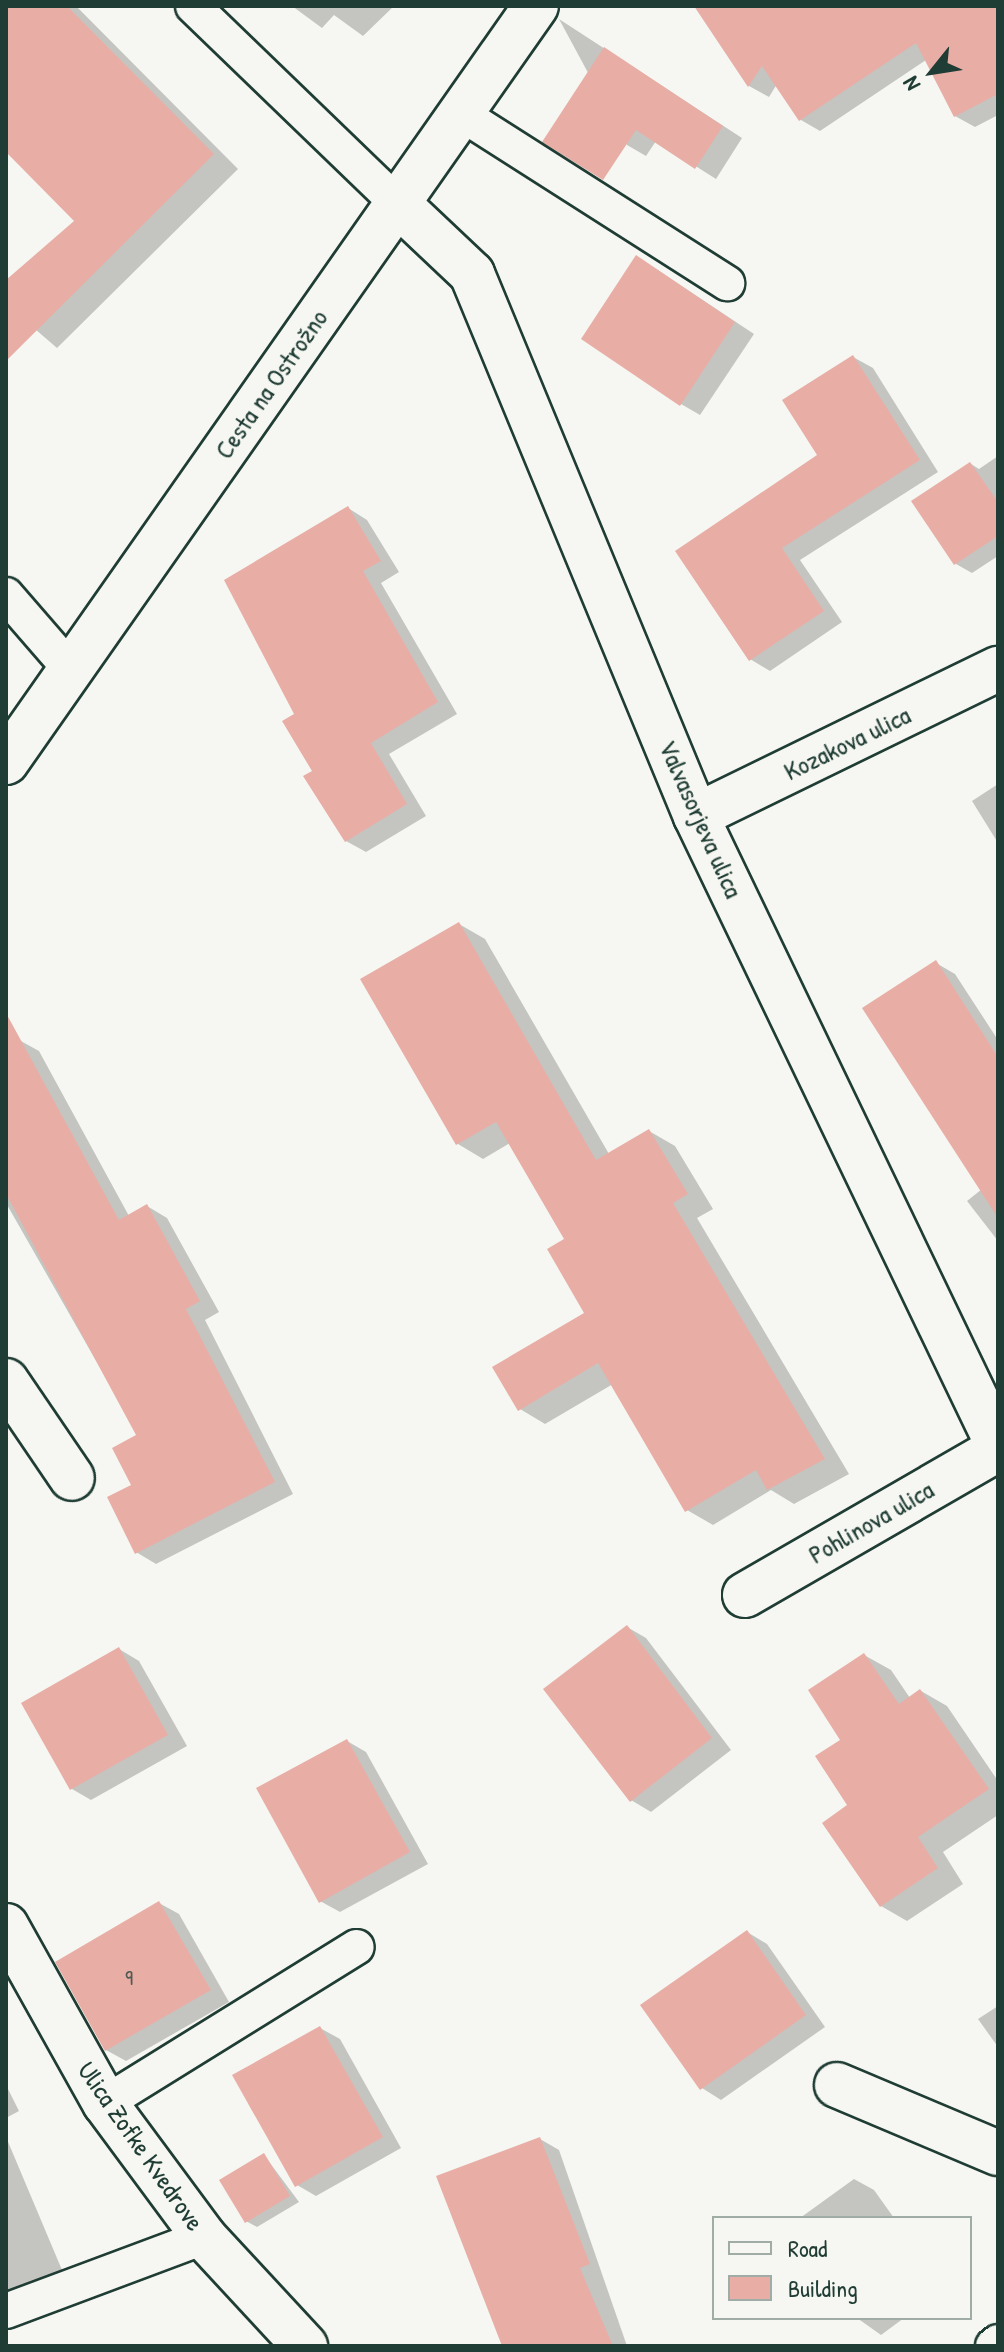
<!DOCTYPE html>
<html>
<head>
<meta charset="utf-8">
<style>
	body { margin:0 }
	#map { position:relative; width:1004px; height:2352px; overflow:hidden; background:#f6f6f2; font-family:"Patrick Hand",sans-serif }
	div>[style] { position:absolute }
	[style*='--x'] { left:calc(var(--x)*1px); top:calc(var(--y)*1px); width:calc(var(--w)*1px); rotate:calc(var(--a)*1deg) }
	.shadow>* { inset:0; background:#0003 }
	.building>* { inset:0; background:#e8aea6 }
	.roads { filter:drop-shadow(2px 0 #1f3d34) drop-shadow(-2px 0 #1f3d34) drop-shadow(0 2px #1f3d34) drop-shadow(0 -2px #1f3d34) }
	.lane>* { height:34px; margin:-17px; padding:0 17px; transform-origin:17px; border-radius:17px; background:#f6f6f2 }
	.street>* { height:44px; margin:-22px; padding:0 22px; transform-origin:22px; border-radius:22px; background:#f6f6f2 }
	span { translate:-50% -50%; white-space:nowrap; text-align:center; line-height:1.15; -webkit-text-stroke:6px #f6f6f2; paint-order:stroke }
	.number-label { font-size:22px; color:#515950 }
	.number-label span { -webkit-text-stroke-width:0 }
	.street-label { font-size:26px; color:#1f3d34 }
	.frame { position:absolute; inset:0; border:8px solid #1f3d34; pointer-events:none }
	.legend { position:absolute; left:712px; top:2216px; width:260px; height:104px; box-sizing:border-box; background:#f6f6f2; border:2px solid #a0aca6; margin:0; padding:10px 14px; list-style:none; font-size:24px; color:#1f3d34 }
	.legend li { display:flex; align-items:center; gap:16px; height:40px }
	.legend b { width:40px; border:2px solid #a0aca6 }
	.north { position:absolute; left:892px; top:32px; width:80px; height:80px; -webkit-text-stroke:6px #f6f6f2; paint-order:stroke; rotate:240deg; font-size:22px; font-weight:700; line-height:32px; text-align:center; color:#1f3d34 }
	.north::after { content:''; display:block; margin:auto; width:28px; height:36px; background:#1f3d34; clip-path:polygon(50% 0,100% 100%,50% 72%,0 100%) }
</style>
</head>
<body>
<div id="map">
	<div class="shadow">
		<div style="clip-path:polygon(6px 6px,76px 6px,238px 169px,57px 348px,6px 304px,6px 283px,77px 221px,6px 149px)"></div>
		<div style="clip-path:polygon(292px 6px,394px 6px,363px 36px,334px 15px,322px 28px)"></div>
		<div style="clip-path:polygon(718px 6px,998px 6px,998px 115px,975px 127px,955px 116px,926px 60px,820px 131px,801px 120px,777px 84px,769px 97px,749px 86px,703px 16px)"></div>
		<div style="clip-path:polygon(559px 19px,742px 138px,716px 179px,656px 141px,646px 156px,627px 145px)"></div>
		<div style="clip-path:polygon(656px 269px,754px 334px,700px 415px,681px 404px)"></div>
		<div style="clip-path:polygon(853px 357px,873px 368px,938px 472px,800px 560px,842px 622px,770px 671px,750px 659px,678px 551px,820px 456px)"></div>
		<div style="clip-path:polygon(998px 456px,998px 556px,972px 573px,956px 564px,971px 464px,979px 469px)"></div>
		<div style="clip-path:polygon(348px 508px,367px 520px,399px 572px,381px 583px,457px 714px,389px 754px,426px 816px,366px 852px,346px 841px,296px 715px)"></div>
		<div style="clip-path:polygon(998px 784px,998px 843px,972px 801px)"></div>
		<div style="clip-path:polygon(459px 924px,485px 939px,609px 1154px,649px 1131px,675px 1146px,713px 1209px,697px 1218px,849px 1474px,794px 1504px,771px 1490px,713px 1525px,687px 1510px,613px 1384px,545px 1424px,520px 1409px,587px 1313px,566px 1240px,510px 1143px,483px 1159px,458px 1144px)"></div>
		<div style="clip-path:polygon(936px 963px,955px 974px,998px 1040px,998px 1241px,967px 1201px,982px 1189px)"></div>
		<div style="clip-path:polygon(19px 1040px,39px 1051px,129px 1216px,147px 1206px,167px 1218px,219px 1312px,205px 1320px,293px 1494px,156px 1564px,136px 1552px,139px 1436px,6px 1203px,6px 1047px)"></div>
		<div style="clip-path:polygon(627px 1627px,646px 1638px,731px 1750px,651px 1812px,631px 1800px)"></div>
		<div style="clip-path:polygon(119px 1649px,139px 1661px,187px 1746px,91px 1800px,72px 1789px)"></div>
		<div style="clip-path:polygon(864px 1655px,891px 1670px,910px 1698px,921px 1691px,947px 1706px,998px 1781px,998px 1815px,943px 1852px,963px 1884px,907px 1921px,881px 1906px,850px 1806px,842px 1740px)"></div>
		<div style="clip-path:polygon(347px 1741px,366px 1752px,428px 1864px,340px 1912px,320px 1901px)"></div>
		<div style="clip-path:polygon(159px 1903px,179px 1914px,229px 2002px,126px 2061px,106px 2050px)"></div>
		<div style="clip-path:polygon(747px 1932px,767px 1944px,825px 2027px,721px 2100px,702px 2088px)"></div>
		<div style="clip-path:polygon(998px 2006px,998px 2047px,978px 2019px)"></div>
		<div style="clip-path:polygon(320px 2028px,340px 2039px,401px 2148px,316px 2196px,297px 2185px)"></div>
		<div style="clip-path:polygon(6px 2085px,19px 2111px,6px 2118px)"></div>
		<div style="clip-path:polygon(6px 2137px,62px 2270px,6px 2293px)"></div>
		<div style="clip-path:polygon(540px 2139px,559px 2150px,627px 2346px,516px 2346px)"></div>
		<div style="clip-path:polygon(264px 2155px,299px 2202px,257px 2227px,246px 2221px)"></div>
		<div style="clip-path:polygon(854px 2179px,874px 2190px,894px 2218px,800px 2218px)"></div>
		<div style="clip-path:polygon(857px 2318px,904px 2318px,881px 2335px)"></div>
	</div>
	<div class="building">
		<div style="clip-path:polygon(6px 6px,67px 6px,214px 154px,6px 361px,6px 280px,74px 221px,6px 152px)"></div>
		<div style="clip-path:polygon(694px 6px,998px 6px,998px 94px,954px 117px,916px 43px,799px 121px,762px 66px,748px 87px)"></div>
		<div style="clip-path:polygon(604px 47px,723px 126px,695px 169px,636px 130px,603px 180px,542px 142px)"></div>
		<div style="clip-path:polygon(636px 255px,735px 322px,680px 406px,581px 339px)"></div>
		<div style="clip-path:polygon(853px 355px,920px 460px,782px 548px,824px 611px,749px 661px,675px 551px,817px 455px,782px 400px)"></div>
		<div style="clip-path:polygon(970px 462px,998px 502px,998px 536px,954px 565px,911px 501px)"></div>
		<div style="clip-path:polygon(348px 506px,381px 561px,363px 571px,438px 702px,371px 743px,407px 804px,345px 842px,303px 776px,312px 771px,282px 721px,294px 714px,224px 580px)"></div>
		<div style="clip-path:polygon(459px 922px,596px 1160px,649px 1129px,688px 1194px,673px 1203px,825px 1459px,767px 1490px,756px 1470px,685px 1512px,598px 1363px,518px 1411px,492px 1367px,584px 1313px,547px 1249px,564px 1239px,496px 1122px,456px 1145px,360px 979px)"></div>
		<div style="clip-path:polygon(936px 960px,998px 1057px,998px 1218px,862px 1008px)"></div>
		<div style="clip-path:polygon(6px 1013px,119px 1220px,147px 1204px,200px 1301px,186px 1309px,275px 1482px,135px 1554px,107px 1497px,131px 1485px,112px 1448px,136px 1435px,6px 1194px)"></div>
		<div style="clip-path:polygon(627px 1625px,712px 1738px,630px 1802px,543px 1689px)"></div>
		<div style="clip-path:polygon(119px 1647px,168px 1735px,70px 1790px,21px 1703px)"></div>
		<div style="clip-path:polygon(864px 1653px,899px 1704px,920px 1689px,989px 1789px,918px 1837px,938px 1868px,880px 1907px,822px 1823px,847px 1805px,815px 1756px,840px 1740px,808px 1690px)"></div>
		<div style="clip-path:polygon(347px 1739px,410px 1852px,319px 1903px,256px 1788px)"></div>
		<div style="clip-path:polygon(159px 1901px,211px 1990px,105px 2051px,55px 1962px)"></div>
		<div style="clip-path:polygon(747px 1930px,806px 2015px,700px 2090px,640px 2005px)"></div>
		<div style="clip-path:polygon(320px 2026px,383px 2137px,295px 2187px,232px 2075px)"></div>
		<div style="clip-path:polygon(540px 2137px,590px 2264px,580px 2268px,613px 2346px,502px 2346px,436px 2176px)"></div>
		<div style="clip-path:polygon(264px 2153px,290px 2196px,245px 2223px,219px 2180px)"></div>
	</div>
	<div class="roads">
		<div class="lane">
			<div style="--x:193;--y:6;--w:285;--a:44"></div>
			<div style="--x:460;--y:113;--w:317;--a:32.5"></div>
			<div style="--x:6;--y:595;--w:99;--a:49.1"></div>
			<div style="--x:105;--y:2103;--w:296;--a:-31.8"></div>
			<div style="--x:6;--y:2311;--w:211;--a:-20.5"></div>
			<div style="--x:993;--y:2346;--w:6;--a:-39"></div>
		</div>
		<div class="street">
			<div style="--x:398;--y:204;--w:102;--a:43.4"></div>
			<div style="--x:472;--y:274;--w:586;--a:67.55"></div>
			<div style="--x:696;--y:816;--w:698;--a:64.35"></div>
			<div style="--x:6;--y:762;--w:923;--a:-54.97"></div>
			<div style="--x:696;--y:816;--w:336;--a:-26"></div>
			<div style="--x:6;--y:1381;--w:117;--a:55.8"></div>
			<div style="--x:745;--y:1595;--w:292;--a:-30"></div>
			<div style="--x:6;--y:1926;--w:203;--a:60.8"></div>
			<div style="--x:105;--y:2103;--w:167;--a:53.5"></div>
			<div style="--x:204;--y:2237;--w:149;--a:47.2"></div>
			<div style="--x:837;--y:2085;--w:175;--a:22.9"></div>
		</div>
	</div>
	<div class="number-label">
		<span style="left:129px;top:1978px">9</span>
	</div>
	<div class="street-label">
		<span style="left:271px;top:384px;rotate:-55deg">Cesta na Ostrožno</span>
		<span style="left:847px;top:743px;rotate:-26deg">Kozakova ulica</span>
		<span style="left:701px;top:819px;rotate:66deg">Valvasorjeva ulica</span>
		<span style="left:871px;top:1522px;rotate:-30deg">Pohlinova ulica</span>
		<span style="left:141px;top:2146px;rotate:55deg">Ulica Zofke Kvedrove</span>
	</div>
	<div class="frame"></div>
	<ul class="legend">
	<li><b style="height:10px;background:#f6f6f2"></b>Road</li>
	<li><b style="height:22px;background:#e8aea6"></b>Building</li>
	</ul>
	<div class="north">N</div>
</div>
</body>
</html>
